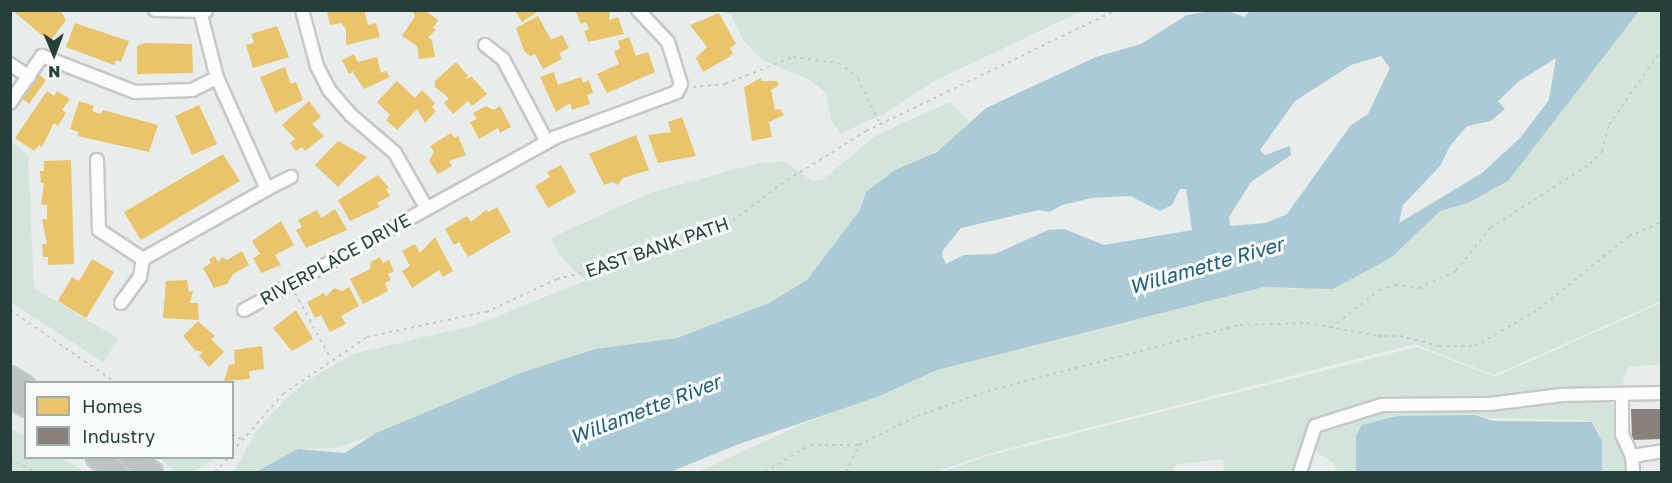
<!DOCTYPE html>
<html>
<head>
<meta charset="utf-8">
<style>
	body { margin:0 }
	#map { position:relative; width:1672px; height:483px; overflow:hidden; background:#e8ecea; font-family:"Golos Text",sans-serif }
	div>[style] { position:absolute }
	[style*='--x'] { left:calc(var(--x)*1px); top:calc(var(--y)*1px); width:calc(var(--w)*1px); rotate:calc(var(--a)*1deg) }
	.green>* { inset:0; background:#d3e4da }
	.water>* { inset:0; background:#accad6 }
	.homes>* { inset:0; background:#e9c46a }
	.industry>* { inset:0; background:#8a817c }
	.path>* { height:2px; margin-top:-1px; transform-origin:0; background:repeating-linear-gradient(90deg,#c3cbca 0 3px,transparent 0 7.5px) }
	.roads { filter:drop-shadow(2px 0 #c5c9c8) drop-shadow(-2px 0 #c5c9c8) drop-shadow(0 2px #c5c9c8) drop-shadow(0 -2px #c5c9c8) }
	.minor>* { height:12px; margin:-6px; padding:0 6px; transform-origin:6px; border-radius:6px; background:#fcfcfc }
	.highway>* { height:18px; margin:-9px; padding:0 9px; transform-origin:9px; border-radius:9px; background:#bdc3c2 }
	span { translate:-50% -50%; white-space:nowrap; text-align:center; line-height:1.15; -webkit-text-stroke:6px #f6faf9; paint-order:stroke }
	.street-label { font-size:18px; color:#263f3b }
	.water-label { font-size:20px; color:#245d76; font-style:italic }
	.frame { position:absolute; inset:0; border:12px solid #263f3b; pointer-events:none }
	.legend { position:absolute; left:24px; top:381px; width:210px; height:78px; box-sizing:border-box; background:#f6faf9; border:2px solid #a3afad; margin:0; padding:8px 10px; list-style:none; font-size:18px; color:#263f3b }
	.legend li { display:flex; align-items:center; gap:12px; height:30px }
	.legend b { width:30px; border:2px solid #a3afad }
	.north { position:absolute; left:24px; top:24px; width:60px; height:60px; -webkit-text-stroke:4px #f6faf9; paint-order:stroke; rotate:179deg; font-size:16px; font-weight:700; line-height:24px; text-align:center; color:#263f3b }
	.north::after { content:''; display:block; margin:auto; width:21px; height:27px; background:#263f3b; clip-path:polygon(50% 0,100% 100%,50% 72%,0 100%) }
</style>
</head>
<body>
<div id="map">
	<div class="green">
		<div style="clip-path:polygon(721px 11px,1082px 11px,936px 80px,884px 114px,841px 133px,831px 120px,826px 93px,810px 80px,762px 60px,743px 40px,731px 15px)"></div>
		<div style="clip-path:polygon(1639px 11px,1661px 11px,1661px 301px,1494px 375px,1415px 344px,987px 454px,936px 472px,698px 472px,803px 424px,937px 370px,1264px 287px,1296px 289px,1417px 231px,1440px 211px,1468px 203px,1508px 181px)"></div>
		<div style="clip-path:polygon(950px 102px,969px 121px,956px 139px,866px 192px,860px 210px,807px 280px,769px 303px,677px 338px,595px 349px,523px 372px,370px 437px,333px 448px,298px 449px,253px 472px,233px 472px,258px 429px,286px 399px,305px 382px,353px 354px,476px 325px,585px 281px,557px 252px,551px 238px,647px 194px,758px 163px,785px 162px,812px 181px,822px 180px,877px 135px)"></div>
		<div style="clip-path:polygon(11px 142px,28px 155px,34px 288px,119px 339px,103px 362px,11px 302px)"></div>
		<div style="clip-path:polygon(1661px 303px,1661px 364px,1628px 367px,1622px 386px,1568px 389px,1514px 399px,1386px 401px,1307px 426px,1293px 472px,1224px 472px,1223px 459px,1177px 464px,1172px 472px,942px 472px,988px 456px,1417px 347px,1495px 377px)"></div>
		<div style="clip-path:polygon(1573px 398px,1608px 400px,1614px 405px,1616px 434px,1627px 456px,1625px 472px,1602px 472px,1600px 434px,1592px 422px,1585px 420px,1397px 416px,1356px 436px,1356px 472px,1338px 472px,1334px 463px,1318px 453px,1314px 445px,1321px 429px,1349px 422px,1371px 412px)"></div>
		<div style="clip-path:polygon(10px 428px,25px 436px,26px 458px,62px 458px,85px 472px,11px 472px)"></div>
		<div style="clip-path:polygon(159px 458px,216px 458px,193px 472px,175px 472px)"></div>
	</div>
	<div class="water">
		<div style="clip-path:polygon(evenodd,1210px 11px,1228px 11px,1244px 17px,1251px 10px,1639px 11px,1508px 181px,1468px 203px,1440px 211px,1392px 257px,1333px 289px,1264px 287px,937px 370px,877px 397px,739px 444px,670px 472px,255px 472px,298px 449px,345px 453px,376px 433px,523px 372px,595px 349px,677px 338px,769px 303px,807px 280px,860px 210px,866px 192px,895px 170px,937px 152px,986px 108px,1096px 57px,1141px 44px,1187px 15px,1210px 11px,1381px 56px,1390px 68px,1368px 114px,1351px 125px,1287px 214px,1266px 223px,1230px 226px,1229px 217px,1251px 182px,1291px 155px,1290px 146px,1265px 155px,1260px 150px,1295px 101px,1351px 65px,1381px 56px,1210px 11px,1556px 58px,1549px 100px,1520px 138px,1482px 173px,1399px 223px,1403px 205px,1440px 166px,1450px 146px,1467px 126px,1491px 121px,1505px 109px,1498px 101px,1518px 82px,1556px 58px,1210px 11px,1180px 189px,1186px 189px,1192px 230px,1104px 245px,1064px 229px,1048px 230px,995px 254px,964px 255px,946px 264px,942px 256px,943px 250px,961px 228px,1039px 210px,1050px 212px,1062px 205px,1092px 198px,1130px 196px,1160px 211px,1172px 205px,1180px 189px)"></div>
		<div style="clip-path:polygon(1474px 415px,1494px 421px,1592px 422px,1602px 441px,1602px 472px,1356px 472px,1356px 436px,1362px 425px,1397px 416px)"></div>
	</div>
	<div class="homes">
		<div style="clip-path:polygon(12px 10px,60px 10px,66px 20px,50px 42px)"></div>
		<div style="clip-path:polygon(348px 10px,364px 10px,368px 25px,376px 23px,380px 37px,346px 45px,346px 29px,341px 23px,330px 25px,327px 12px)"></div>
		<div style="clip-path:polygon(412px 10px,424px 10px,438px 20px,433px 28px,436px 30px,428px 37px,432px 40px,435px 57px,419px 59px,417px 46px,402px 36px,415px 16px)"></div>
		<div style="clip-path:polygon(519px 10px,540px 10px,522px 22px,516px 12px)"></div>
		<div style="clip-path:polygon(581px 10px,610px 10px,609px 20px,618px 17px,624px 34px,588px 42px,584px 31px,589px 29px,586px 22px,581px 24px,576px 12px)"></div>
		<div style="clip-path:polygon(719px 13px,736px 44px,730px 48px,733px 53px,729px 57px,703px 72px,696px 58px,707px 47px,690px 25px)"></div>
		<div style="clip-path:polygon(538px 16px,551px 40px,562px 35px,569px 48px,559px 53px,562px 59px,543px 69px,535px 54px,530px 56px,524px 51px,516px 28px)"></div>
		<div style="clip-path:polygon(75px 23px,129px 41px,121px 62px,116px 60px,114px 65px,66px 47px)"></div>
		<div style="clip-path:polygon(277px 26px,289px 57px,253px 68px,246px 45px,254px 43px,251px 34px)"></div>
		<div style="clip-path:polygon(629px 37px,636px 56px,648px 52px,655px 72px,607px 93px,597px 74px,619px 64px,614px 51px,620px 49px,618px 41px)"></div>
		<div style="clip-path:polygon(144px 43px,192px 44px,193px 73px,137px 74px,137px 46px)"></div>
		<div style="clip-path:polygon(354px 54px,358px 62px,377px 57px,381px 73px,386px 71px,390px 77px,364px 89px,353px 73px,356px 70px,349px 74px,342px 60px)"></div>
		<div style="clip-path:polygon(456px 62px,468px 76px,465px 79px,472px 77px,487px 94px,472px 106px,468px 101px,453px 114px,444px 103px,449px 98px,435px 87px,435px 81px)"></div>
		<div style="clip-path:polygon(285px 67px,291px 84px,296px 82px,303px 100px,275px 113px,260px 77px)"></div>
		<div style="clip-path:polygon(554px 72px,558px 85px,581px 77px,583px 83px,589px 80px,593px 93px,587px 95px,590px 104px,572px 110px,570px 103px,556px 112px,540px 77px)"></div>
		<div style="clip-path:polygon(38px 74px,46px 80px,29px 104px,21px 98px)"></div>
		<div style="clip-path:polygon(761px 78px,761px 81px,777px 81px,779px 85px,771px 90px,775px 110px,780px 109px,784px 115px,769px 122px,772px 137px,752px 141px,744px 87px)"></div>
		<div style="clip-path:polygon(397px 81px,415px 98px,422px 90px,435px 103px,432px 107px,436px 111px,425px 123px,417px 109px,397px 130px,386px 120px,390px 115px,377px 102px)"></div>
		<div style="clip-path:polygon(47px 91px,54px 96px,57px 91px,70px 99px,62px 110px,66px 113px,58px 126px,54px 123px,42px 147px,39px 145px,34px 151px,15px 138px)"></div>
		<div style="clip-path:polygon(79px 101px,94px 106px,92px 111px,101px 114px,103px 110px,158px 125px,149px 152px,77px 136px,79px 132px,70px 129px)"></div>
		<div style="clip-path:polygon(309px 101px,321px 117px,312px 124px,324px 136px,305px 151px,302px 147px,296px 151px,290px 143px,295px 139px,282px 125px)"></div>
		<div style="clip-path:polygon(199px 105px,217px 144px,192px 155px,175px 116px)"></div>
		<div style="clip-path:polygon(486px 106px,494px 110px,500px 106px,511px 127px,500px 133px,498px 128px,479px 139px,470px 122px,477px 119px,473px 113px)"></div>
		<div style="clip-path:polygon(682px 117px,696px 156px,658px 163px,648px 135px,671px 132px,668px 122px)"></div>
		<div style="clip-path:polygon(451px 133px,454px 138px,458px 136px,466px 155px,449px 161px,452px 166px,438px 174px,429px 161px,434px 152px,430px 146px)"></div>
		<div style="clip-path:polygon(636px 135px,649px 170px,623px 178px,618px 185px,613px 182px,604px 185px,589px 154px)"></div>
		<div style="clip-path:polygon(338px 141px,367px 157px,338px 187px,315px 165px)"></div>
		<div style="clip-path:polygon(223px 154px,240px 181px,141px 240px,124px 212px)"></div>
		<div style="clip-path:polygon(71px 160px,74px 264px,48px 265px,48px 257px,43px 257px,42px 244px,47px 244px,42px 219px,47px 219px,47px 205px,41px 205px,44px 183px,41px 183px,40px 171px,44px 171px,44px 161px)"></div>
		<div style="clip-path:polygon(561px 165px,576px 192px,548px 208px,535px 186px,550px 177px,547px 172px)"></div>
		<div style="clip-path:polygon(378px 175px,389px 188px,386px 189px,390px 196px,377px 203px,380px 207px,350px 221px,338px 200px)"></div>
		<div style="clip-path:polygon(497px 207px,511px 232px,468px 257px,459px 242px,454px 245px,445px 229px,467px 216px,471px 222px,486px 210px,488px 212px)"></div>
		<div style="clip-path:polygon(335px 209px,347px 230px,306px 248px,296px 230px,302px 227px,298px 220px,317px 210px,321px 218px)"></div>
		<div style="clip-path:polygon(281px 221px,294px 245px,275px 255px,281px 265px,261px 273px,253px 258px,260px 254px,252px 241px)"></div>
		<div style="clip-path:polygon(435px 237px,453px 271px,443px 277px,439px 270px,412px 288px,402px 271px,410px 266px,402px 251px,415px 244px,420px 253px)"></div>
		<div style="clip-path:polygon(242px 251px,249px 265px,233px 274px,227px 284px,214px 288px,203px 268px,211px 263px,209px 259px,215px 256px,218px 262px,222px 257px,227px 260px)"></div>
		<div style="clip-path:polygon(380px 257px,383px 263px,389px 260px,394px 271px,388px 274px,391px 280px,385px 283px,388px 291px,363px 304px,350px 279px,370px 269px,371px 262px)"></div>
		<div style="clip-path:polygon(92px 259px,114px 272px,86px 318px,58px 301px,72px 277px,79px 281px)"></div>
		<div style="clip-path:polygon(187px 280px,189px 292px,193px 291px,190px 303px,198px 303px,199px 320px,163px 318px,166px 281px)"></div>
		<div style="clip-path:polygon(349px 287px,359px 306px,341px 316px,346px 324px,330px 332px,321px 315px,315px 318px,307px 302px,324px 293px,326px 297px,334px 288px,342px 291px)"></div>
		<div style="clip-path:polygon(296px 310px,313px 339px,292px 351px,273px 328px)"></div>
		<div style="clip-path:polygon(198px 321px,215px 336px,211px 339px,224px 352px,209px 367px,199px 356px,203px 352px,195px 350px,183px 336px)"></div>
		<div style="clip-path:polygon(262px 346px,264px 369px,249px 371px,250px 379px,224px 381px,229px 365px,235px 364px,234px 350px)"></div>
	</div>
	<div class="industry">
		<div style="clip-path:polygon(1631px 409px,1662px 409px,1662px 439px,1632px 440px)"></div>
	</div>
	<div class="path">
		<div style="--x:693;--y:87;--w:32;--a:-5"></div>
		<div style="--x:725;--y:84;--w:73;--a:-21.7"></div>
		<div style="--x:793;--y:57;--w:46;--a:7.4"></div>
		<div style="--x:839;--y:63;--w:24;--a:38"></div>
		<div style="--x:858;--y:78;--w:51;--a:64.4"></div>
		<div style="--x:295;--y:293;--w:75;--a:61.4"></div>
		<div style="--x:10;--y:310;--w:127;--a:34.4"></div>
		<div style="--x:1331;--y:328;--w:61;--a:-38.4"></div>
		<div style="--x:1379;--y:290;--w:17;--a:-17"></div>
		<div style="--x:1395;--y:285;--w:24;--a:7"></div>
		<div style="--x:1419;--y:288;--w:41;--a:-24.7"></div>
		<div style="--x:1456;--y:271;--w:55;--a:-51.7"></div>
		<div style="--x:1490;--y:228;--w:119;--a:-32.6"></div>
		<div style="--x:1590;--y:164;--w:18;--a:-47"></div>
		<div style="--x:1602;--y:151;--w:27;--a:-75"></div>
		<div style="--x:1609;--y:125;--w:93;--a:-55.1"></div>
		<div style="--x:232;--y:434;--w:13;--a:29"></div>
		<div style="--x:232;--y:452;--w:77;--a:-48.7"></div>
		<div style="--x:283;--y:394;--w:102;--a:-34.2"></div>
		<div style="--x:367;--y:337;--w:122;--a:-11.9"></div>
		<div style="--x:486;--y:312;--w:78;--a:-24.9"></div>
		<div style="--x:557;--y:279;--w:43;--a:-13.4"></div>
		<div style="--x:599;--y:269;--w:135;--a:-19"></div>
		<div style="--x:727;--y:225;--w:68;--a:-37.2"></div>
		<div style="--x:781;--y:184;--w:100;--a:-31.9"></div>
		<div style="--x:866;--y:131;--w:278;--a:-25.8"></div>
		<div style="--x:10;--y:458;--w:28;--a:30"></div>
		<div style="--x:215;--y:472;--w:19;--a:-47"></div>
		<div style="--x:765;--y:472;--w:52;--a:-31"></div>
		<div style="--x:810;--y:445;--w:49;--a:0"></div>
		<div style="--x:846;--y:472;--w:30;--a:-64"></div>
		<div style="--x:859;--y:445;--w:65;--a:-26.6"></div>
		<div style="--x:917;--y:416;--w:75;--a:-19.4"></div>
		<div style="--x:988;--y:391;--w:260;--a:-14.7"></div>
		<div style="--x:1240;--y:325;--w:67;--a:-1.7"></div>
		<div style="--x:1307;--y:323;--w:72;--a:10.4"></div>
		<div style="--x:1378;--y:336;--w:22;--a:0"></div>
		<div style="--x:1400;--y:336;--w:40;--a:14.4"></div>
		<div style="--x:1439;--y:346;--w:36;--a:0"></div>
		<div style="--x:1475;--y:346;--w:74;--a:-30"></div>
		<div style="--x:1539;--y:309;--w:116;--a:-39"></div>
		<div style="--x:1629;--y:236;--w:36;--a:-23"></div>
	</div>
	<div class="roads">
		<div class="minor">
			<div style="--x:155;--y:10;--w:51;--a:1.1"></div>
			<div style="--x:302;--y:10;--w:58;--a:75"></div>
			<div style="--x:317;--y:66;--w:28;--a:63"></div>
			<div style="--x:330;--y:91;--w:33;--a:49"></div>
			<div style="--x:352;--y:116;--w:57;--a:40.7"></div>
			<div style="--x:395;--y:153;--w:64;--a:60.3"></div>
			<div style="--x:485;--y:45;--w:23;--a:38"></div>
			<div style="--x:503;--y:59;--w:94;--a:62.1"></div>
			<div style="--x:10;--y:64;--w:23;--a:34"></div>
			<div style="--x:10;--y:103;--w:57;--a:-55.8"></div>
			<div style="--x:42;--y:56;--w:100;--a:21.2"></div>
			<div style="--x:135;--y:92;--w:57;--a:-2"></div>
			<div style="--x:192;--y:90;--w:28;--a:-26"></div>
			<div style="--x:97;--y:160;--w:70;--a:88.4"></div>
			<div style="--x:99;--y:230;--w:53;--a:33.4"></div>
			<div style="--x:267;--y:189;--w:27;--a:-27"></div>
			<div style="--x:121;--y:303;--w:32;--a:-54"></div>
			<div style="--x:140;--y:277;--w:18;--a:-81"></div>
			<div style="--x:143;--y:259;--w:142;--a:-29.4"></div>
			<div style="--x:267;--y:189;--w:122;--a:-114.2"></div>
			<div style="--x:217;--y:78;--w:69;--a:-104.2"></div>
			<div style="--x:244;--y:310;--w:357;--a:-29"></div>
			<div style="--x:556;--y:137;--w:129;--a:-20.4"></div>
			<div style="--x:677;--y:92;--w:9;--a:-63"></div>
			<div style="--x:681;--y:84;--w:44;--a:-107.2"></div>
			<div style="--x:668;--y:42;--w:44;--a:-133.2"></div>
			<div style="--x:1622;--y:394;--w:40;--a:90"></div>
			<div style="--x:1622;--y:434;--w:24;--a:66"></div>
			<div style="--x:1632;--y:456;--w:16;--a:86"></div>
			<div style="--x:1632;--y:456;--w:30;--a:-9"></div>
			<div style="--x:1300;--y:472;--w:48;--a:-71.9"></div>
			<div style="--x:1315;--y:426;--w:70;--a:-17.4"></div>
			<div style="--x:1382;--y:405;--w:108;--a:-0.5"></div>
			<div style="--x:1490;--y:404;--w:72;--a:-7.2"></div>
			<div style="--x:1561;--y:395;--w:101;--a:-1.1"></div>
		</div>
		<div class="highway">
			<div style="--x:10;--y:376;--w:19;--a:32"></div>
			<div style="--x:10;--y:397;--w:19;--a:32"></div>
			<div style="--x:96;--y:458;--w:25;--a:34"></div>
			<div style="--x:131;--y:458;--w:26;--a:32"></div>
		</div>
	</div>
	<div class="street-label">
		<span style="left:657px;top:247px;rotate:-19deg">EAST BANK PATH</span>
		<span style="left:335px;top:259px;rotate:-29deg">RIVERPLACE DRIVE</span>
	</div>
	<div class="water-label">
		<span style="left:1206px;top:265px;rotate:-16deg">Willamette River</span>
		<span style="left:645px;top:409px;rotate:-21deg">Willamette River</span>
	</div>
	<div class="frame"></div>
	<ul class="legend">
	<li><b style="height:16px;background:#e9c46a"></b>Homes</li>
	<li><b style="height:16px;background:#8a817c"></b>Industry</li>
	</ul>
	<div class="north">N</div>
</div>
</body>
</html>
